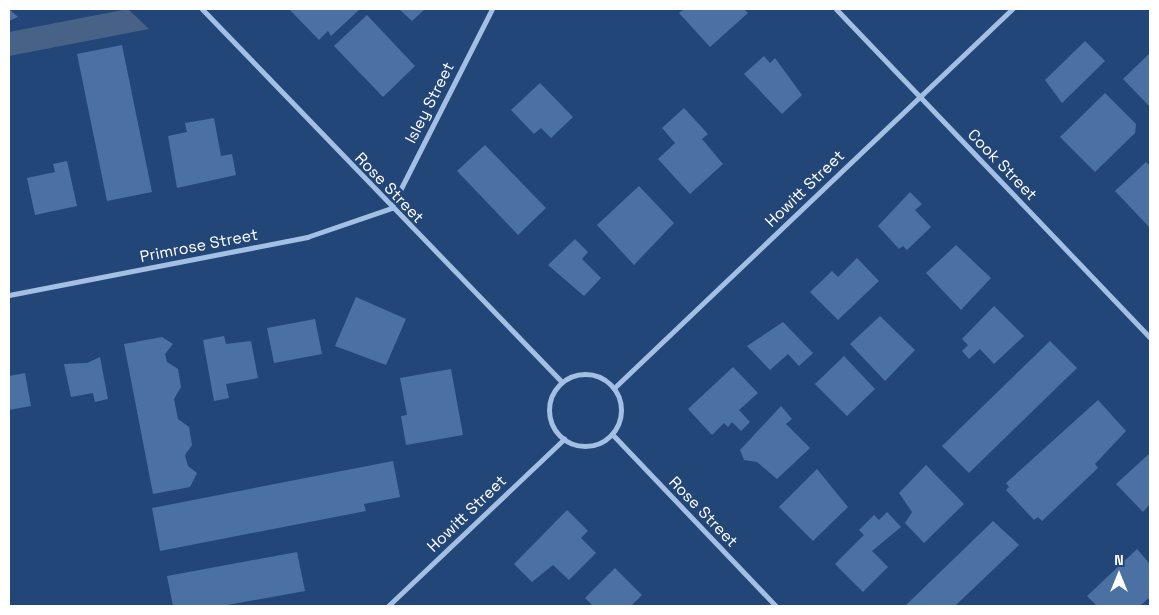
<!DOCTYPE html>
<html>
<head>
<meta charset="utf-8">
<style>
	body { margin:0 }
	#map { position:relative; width:1159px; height:615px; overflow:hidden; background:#234678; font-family:"Space Grotesk",sans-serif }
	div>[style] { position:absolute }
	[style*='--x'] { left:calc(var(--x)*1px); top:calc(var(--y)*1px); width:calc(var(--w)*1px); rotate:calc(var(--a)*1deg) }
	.water>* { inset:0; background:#486287 }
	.building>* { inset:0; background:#4b70a2 }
	.minor>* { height:5px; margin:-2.5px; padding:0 2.5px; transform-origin:2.5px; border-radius:2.5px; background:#a4bfe4 }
	.minor>.ring { margin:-2.5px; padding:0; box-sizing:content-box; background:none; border:5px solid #a4bfe4; border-radius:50% }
	span { translate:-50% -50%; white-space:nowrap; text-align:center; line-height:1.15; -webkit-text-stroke:5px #234678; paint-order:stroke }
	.street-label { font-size:16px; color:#fff }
	.frame { position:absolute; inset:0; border:10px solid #fff; pointer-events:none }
	.north { position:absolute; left:1094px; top:550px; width:50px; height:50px; -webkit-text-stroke:4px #234678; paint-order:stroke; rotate:0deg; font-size:14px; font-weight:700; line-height:20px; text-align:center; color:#fff }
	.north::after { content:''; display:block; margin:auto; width:18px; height:22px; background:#fff; clip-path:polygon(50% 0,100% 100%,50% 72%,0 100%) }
</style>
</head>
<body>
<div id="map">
	<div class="water">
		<div style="clip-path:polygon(128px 9px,149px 29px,9px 56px,9px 32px)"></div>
	</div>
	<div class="building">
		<div style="clip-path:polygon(9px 9px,18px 17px,9px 21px)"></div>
		<div style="clip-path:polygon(289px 9px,360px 9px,331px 36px,328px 31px,319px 40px)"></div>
		<div style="clip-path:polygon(399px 9px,425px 9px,412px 21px)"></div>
		<div style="clip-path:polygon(684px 9px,744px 9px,748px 13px,710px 47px,679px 13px)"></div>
		<div style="clip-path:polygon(367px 15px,415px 66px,383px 97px,334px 46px)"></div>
		<div style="clip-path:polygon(1085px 41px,1105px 61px,1062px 103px,1045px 80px)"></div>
		<div style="clip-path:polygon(122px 45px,152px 192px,107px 201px,77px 54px)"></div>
		<div style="clip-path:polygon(1150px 53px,1150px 107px,1123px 79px)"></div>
		<div style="clip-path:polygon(764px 56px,770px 63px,775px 58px,802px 95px,782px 114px,744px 74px)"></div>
		<div style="clip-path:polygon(540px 83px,573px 117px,551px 138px,541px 128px,534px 134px,511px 110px)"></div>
		<div style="clip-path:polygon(1105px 93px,1136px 124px,1135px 133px,1095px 172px,1060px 137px)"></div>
		<div style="clip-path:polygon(684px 108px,708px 134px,702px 139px,723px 164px,690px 194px,658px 159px,675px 143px,662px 128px)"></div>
		<div style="clip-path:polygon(214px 118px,221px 156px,232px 154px,236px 175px,177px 188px,168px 136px,187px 132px,185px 123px)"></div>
		<div style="clip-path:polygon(485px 145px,546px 208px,518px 235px,457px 171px)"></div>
		<div style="clip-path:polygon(67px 161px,77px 206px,35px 215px,27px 178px,55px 172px,53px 164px)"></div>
		<div style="clip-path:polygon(1146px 162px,1150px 166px,1150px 228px,1115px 191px)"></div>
		<div style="clip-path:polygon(639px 186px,674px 223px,634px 265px,597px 225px)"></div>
		<div style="clip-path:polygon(910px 192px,922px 204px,915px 210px,931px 227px,907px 250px,903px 246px,899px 249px,878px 226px)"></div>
		<div style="clip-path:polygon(575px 239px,588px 252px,582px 259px,601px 278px,584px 296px,548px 265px)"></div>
		<div style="clip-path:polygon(956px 245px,991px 278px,961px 310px,926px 273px)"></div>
		<div style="clip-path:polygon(857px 258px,879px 281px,838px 320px,810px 292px,832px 271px,838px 277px)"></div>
		<div style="clip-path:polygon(356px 297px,406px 319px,386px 365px,335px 346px)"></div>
		<div style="clip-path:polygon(994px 306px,1024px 336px,994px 364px,980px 349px,969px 359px,962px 351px,968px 345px,962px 339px)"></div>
		<div style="clip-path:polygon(880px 316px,915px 350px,885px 381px,850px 344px)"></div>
		<div style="clip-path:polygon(315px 319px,322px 354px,274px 363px,267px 328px)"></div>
		<div style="clip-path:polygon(783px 322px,813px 353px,799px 366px,788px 354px,770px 370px,747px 346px)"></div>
		<div style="clip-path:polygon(224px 336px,226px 344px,251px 341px,258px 378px,226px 384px,229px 398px,214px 401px,203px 340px)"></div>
		<div style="clip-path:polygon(162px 337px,173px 344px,165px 354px,167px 362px,178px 369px,181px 387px,174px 399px,178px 419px,189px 427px,192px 445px,185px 455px,188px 466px,197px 473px,190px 487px,153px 494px,124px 344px)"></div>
		<div style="clip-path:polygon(1050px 341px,1077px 368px,969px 473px,942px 446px)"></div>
		<div style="clip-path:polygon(844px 356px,875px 389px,847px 416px,815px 384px)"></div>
		<div style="clip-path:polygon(100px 357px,108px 399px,95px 402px,93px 393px,71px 397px,64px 364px,87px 363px)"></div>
		<div style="clip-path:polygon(733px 367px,758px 393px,739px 410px,750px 422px,741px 431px,732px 422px,728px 427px,724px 423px,712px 435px,688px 409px)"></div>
		<div style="clip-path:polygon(451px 369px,463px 435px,406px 445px,401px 416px,407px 415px,400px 378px)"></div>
		<div style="clip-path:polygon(25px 373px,31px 406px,9px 410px,9px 376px)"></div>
		<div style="clip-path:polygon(1098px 400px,1126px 431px,1095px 464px,1098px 468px,1042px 521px,1038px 517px,1034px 520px,1006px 490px,1009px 487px,1006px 483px)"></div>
		<div style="clip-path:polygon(781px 406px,792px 419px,786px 424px,810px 448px,777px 479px,757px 462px,744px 460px,740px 450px)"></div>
		<div style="clip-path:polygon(1150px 453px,1150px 504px,1143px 512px,1116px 484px)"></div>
		<div style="clip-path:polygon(393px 461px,400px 497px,364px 504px,366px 511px,160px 551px,152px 508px)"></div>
		<div style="clip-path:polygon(926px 465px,964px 504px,924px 543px,905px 523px,912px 512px,899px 493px)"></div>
		<div style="clip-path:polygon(817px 469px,848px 507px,813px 541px,779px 507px)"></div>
		<div style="clip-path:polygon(567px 510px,588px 531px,581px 538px,596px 553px,569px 580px,553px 565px,532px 582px,514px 564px)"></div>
		<div style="clip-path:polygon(887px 512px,901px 527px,872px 551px,888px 567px,863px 592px,835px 564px,864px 535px,859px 530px,874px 515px,879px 520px)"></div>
		<div style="clip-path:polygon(993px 521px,1019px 545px,955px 606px,905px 606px)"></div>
		<div style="clip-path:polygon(1137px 549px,1150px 564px,1150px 597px,1140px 606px,1097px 606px,1087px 596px)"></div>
		<div style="clip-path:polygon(297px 552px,305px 591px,222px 606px,173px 606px,167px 576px)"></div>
		<div style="clip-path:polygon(615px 568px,642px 595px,631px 606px,593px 606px,585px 598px)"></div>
	</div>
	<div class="minor">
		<div style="--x:202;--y:9;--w:518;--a:46.02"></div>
		<div style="--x:836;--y:9;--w:455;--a:46.3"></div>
		<div style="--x:9;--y:295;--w:304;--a:-11"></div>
		<div style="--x:307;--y:237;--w:89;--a:-19"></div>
		<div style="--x:391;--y:208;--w:223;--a:-63.1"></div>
		<div class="ring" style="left:549px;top:374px;width:67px;height:67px"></div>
		<div style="--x:614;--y:388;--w:550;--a:-43.6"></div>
		<div style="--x:612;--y:434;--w:238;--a:46.4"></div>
		<div style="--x:388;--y:606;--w:243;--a:-43.5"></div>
	</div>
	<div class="street-label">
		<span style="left:430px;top:103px;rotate:-63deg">Isley Street</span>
		<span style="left:1002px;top:165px;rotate:46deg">Cook Street</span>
		<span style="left:389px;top:188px;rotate:46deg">Rose Street</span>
		<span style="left:805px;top:189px;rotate:-44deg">Howitt Street</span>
		<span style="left:199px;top:246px;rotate:-11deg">Primrose Street</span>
		<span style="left:703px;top:512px;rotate:46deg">Rose Street</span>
		<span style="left:467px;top:514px;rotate:-44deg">Howitt Street</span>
	</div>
	<div class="frame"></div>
	<div class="north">N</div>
</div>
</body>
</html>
